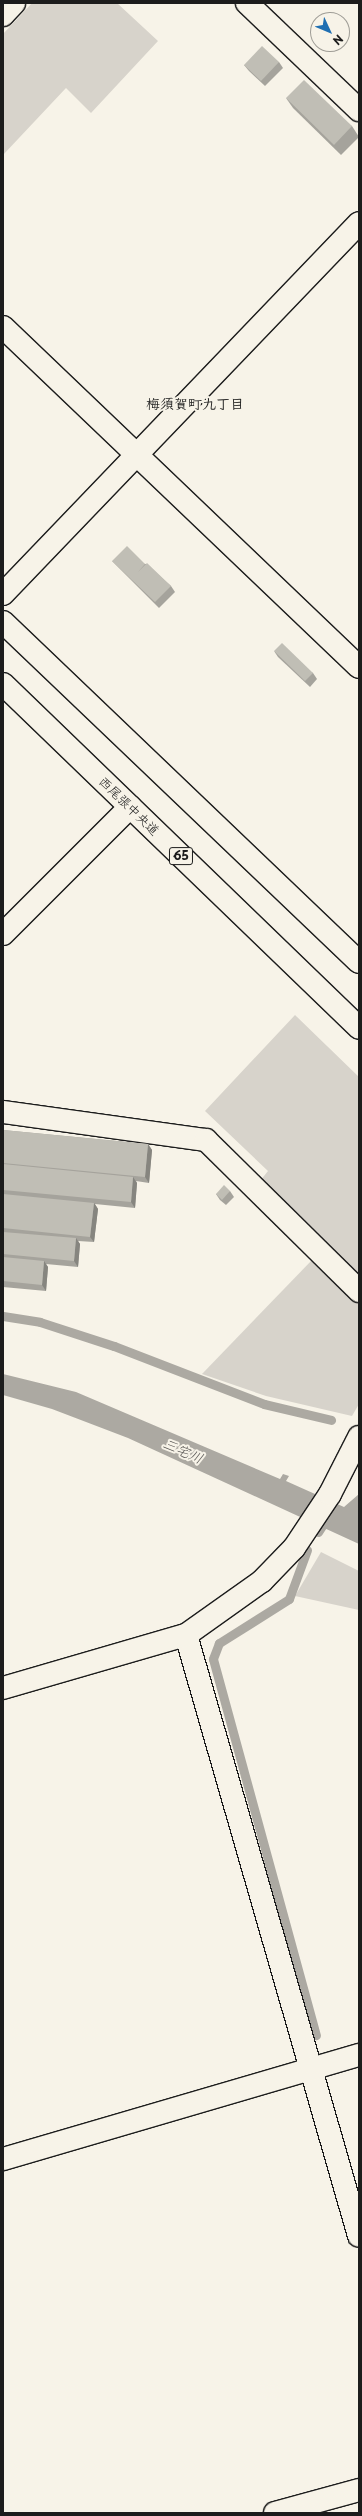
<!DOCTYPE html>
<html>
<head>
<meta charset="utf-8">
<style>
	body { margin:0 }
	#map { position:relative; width:362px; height:2516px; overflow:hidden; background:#f7f3e8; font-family:"Playpen Sans","Klee One",sans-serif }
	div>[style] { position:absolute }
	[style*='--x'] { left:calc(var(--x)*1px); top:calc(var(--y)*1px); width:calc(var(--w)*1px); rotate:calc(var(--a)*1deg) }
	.green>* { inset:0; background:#d7d3cb }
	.water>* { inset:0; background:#aca9a2 }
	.stream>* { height:9px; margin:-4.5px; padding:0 4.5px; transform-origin:4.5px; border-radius:4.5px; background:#aca9a2 }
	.roads { filter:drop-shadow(1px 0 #1c1c1c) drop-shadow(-1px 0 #1c1c1c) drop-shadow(0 1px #1c1c1c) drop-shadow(0 -1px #1c1c1c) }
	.street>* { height:22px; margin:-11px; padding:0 11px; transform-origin:11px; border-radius:11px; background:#f7f3e8 }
	.primary>* { height:22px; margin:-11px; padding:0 11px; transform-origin:11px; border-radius:11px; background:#f7f3e8 }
	.wall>* { inset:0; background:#a5a39c }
	.shaded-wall>* { inset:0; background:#86857f }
	.building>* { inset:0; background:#c0beb5 }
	span { translate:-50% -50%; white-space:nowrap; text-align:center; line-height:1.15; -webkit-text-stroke:4px #f7f3e8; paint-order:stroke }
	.shield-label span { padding:1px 3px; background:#f7f3e8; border:1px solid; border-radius:3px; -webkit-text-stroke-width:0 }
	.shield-label { font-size:12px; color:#1c1c1c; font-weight:700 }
	.street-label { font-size:13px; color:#1c1c1c }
	.neighbourhood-label { font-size:14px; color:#1c1c1c; font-weight:700 }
	.water-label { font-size:14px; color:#565452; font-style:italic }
	.frame { position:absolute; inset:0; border:4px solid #1c1c1c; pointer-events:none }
	.north { position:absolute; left:310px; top:12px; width:40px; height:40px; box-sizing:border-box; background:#f7f3e8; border:1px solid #9f9d96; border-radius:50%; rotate:134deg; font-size:11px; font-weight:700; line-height:16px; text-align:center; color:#1c1c1c }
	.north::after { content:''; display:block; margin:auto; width:14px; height:18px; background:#1f6fb2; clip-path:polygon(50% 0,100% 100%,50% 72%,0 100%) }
</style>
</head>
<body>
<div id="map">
	<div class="green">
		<div style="clip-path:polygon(32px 3px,117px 3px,158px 41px,91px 113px,66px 88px,3px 155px,3px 34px)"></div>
		<div style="clip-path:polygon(295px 1015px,359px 1077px,359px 1276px,260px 1181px,268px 1171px,205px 1111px)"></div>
		<div style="clip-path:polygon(312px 1260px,359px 1303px,359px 1404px,352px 1416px,266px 1396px,202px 1374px)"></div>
		<div style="clip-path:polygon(321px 1552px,359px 1571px,359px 1610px,295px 1596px)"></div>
	</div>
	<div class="water">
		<div style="clip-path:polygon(3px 1374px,76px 1392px,280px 1479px,283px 1474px,289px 1476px,286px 1481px,344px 1507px,359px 1494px,359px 1544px,128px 1438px,52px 1409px,3px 1395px)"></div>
	</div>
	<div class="stream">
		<div style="--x:3;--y:1316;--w:37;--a:9"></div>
		<div style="--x:40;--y:1322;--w:78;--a:18"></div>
		<div style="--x:114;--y:1346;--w:161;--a:21.1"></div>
		<div style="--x:264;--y:1404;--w:69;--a:13.4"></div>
		<div style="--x:318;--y:1532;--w:17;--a:-57"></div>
		<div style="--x:307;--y:1550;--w:52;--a:110.2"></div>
		<div style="--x:289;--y:1599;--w:83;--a:147.8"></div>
		<div style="--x:219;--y:1643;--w:17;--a:111"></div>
		<div style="--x:213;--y:1659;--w:390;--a:74.7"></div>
	</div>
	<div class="roads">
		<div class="street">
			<div style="--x:247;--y:3;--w:155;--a:43.7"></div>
			<div style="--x:3;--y:15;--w:16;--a:-47"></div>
			<div style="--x:3;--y:327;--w:492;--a:43.7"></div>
			<div style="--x:3;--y:594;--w:514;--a:-46.18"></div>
			<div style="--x:3;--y:934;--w:180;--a:-45"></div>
			<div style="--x:3;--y:1112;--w:205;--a:7.9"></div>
			<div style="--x:206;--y:1140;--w:215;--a:44.6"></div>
			<div style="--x:186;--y:1635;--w:625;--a:73.94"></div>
			<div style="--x:3;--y:1688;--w:191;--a:-16.2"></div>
			<div style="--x:186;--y:1635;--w:93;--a:-35.4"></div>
			<div style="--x:262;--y:1581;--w:46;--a:-45.9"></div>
			<div style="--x:294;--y:1548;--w:65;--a:-56.3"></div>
			<div style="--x:330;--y:1494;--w:64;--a:-63"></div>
			<div style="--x:3;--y:2159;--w:371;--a:-16.3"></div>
			<div style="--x:275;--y:2513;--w:87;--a:-15.3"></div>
		</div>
		<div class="primary">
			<div style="--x:3;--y:622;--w:492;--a:43.7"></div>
			<div style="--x:3;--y:684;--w:495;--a:44"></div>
		</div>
	</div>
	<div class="wall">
		<div style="clip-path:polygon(279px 62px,283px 68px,265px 86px,249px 71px,244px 65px)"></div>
		<div style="clip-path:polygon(286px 98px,352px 126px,359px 137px,341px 155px,293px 108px)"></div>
		<div style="clip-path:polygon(112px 561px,146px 564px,171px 586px,175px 592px,159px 608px)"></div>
		<div style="clip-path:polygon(274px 651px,313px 673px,317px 679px,310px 687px,278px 657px)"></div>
		<div style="clip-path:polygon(3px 1130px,148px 1144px,152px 1150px,149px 1183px,136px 1181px,137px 1183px,135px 1208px,95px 1204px,98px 1209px,94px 1242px,78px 1241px,80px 1244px,78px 1267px,46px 1264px,48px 1267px,46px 1291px,3px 1287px)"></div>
		<div style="clip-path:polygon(230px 1191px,234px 1197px,226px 1205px,220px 1200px,216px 1194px)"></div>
	</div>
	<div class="shaded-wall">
		<div style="clip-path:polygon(148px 1144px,152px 1150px,149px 1183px,145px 1177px)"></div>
		<div style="clip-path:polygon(133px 1177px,137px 1183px,135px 1208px,131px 1202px)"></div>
		<div style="clip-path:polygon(94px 1203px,98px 1209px,94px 1242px,90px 1237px)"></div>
		<div style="clip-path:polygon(76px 1238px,80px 1244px,78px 1267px,74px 1261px)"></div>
		<div style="clip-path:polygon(44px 1261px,48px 1267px,46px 1291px,42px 1285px)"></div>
	</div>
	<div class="building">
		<div style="clip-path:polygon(262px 46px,279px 62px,261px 81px,244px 65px)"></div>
		<div style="clip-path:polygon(304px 80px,352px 126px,334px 145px,286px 98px)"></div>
		<div style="clip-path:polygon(127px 546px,145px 564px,138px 572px,147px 563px,171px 586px,155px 602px,112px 561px)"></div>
		<div style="clip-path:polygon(282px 643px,313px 673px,305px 681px,274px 651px)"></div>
		<div style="clip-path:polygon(3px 1130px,148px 1144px,145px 1177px,3px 1163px)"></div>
		<div style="clip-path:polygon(3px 1164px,133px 1177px,131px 1202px,3px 1190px)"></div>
		<div style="clip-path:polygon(224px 1185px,230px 1191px,222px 1200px,216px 1194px)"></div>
		<div style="clip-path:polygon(3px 1194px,94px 1203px,90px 1237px,3px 1228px)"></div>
		<div style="clip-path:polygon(3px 1232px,76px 1238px,74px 1261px,3px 1254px)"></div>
		<div style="clip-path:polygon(3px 1257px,44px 1261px,42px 1285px,3px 1281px)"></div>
	</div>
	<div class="shield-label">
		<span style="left:181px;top:856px">65</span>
	</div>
	<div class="street-label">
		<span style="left:129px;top:806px;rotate:44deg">西尾張中央道</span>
	</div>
	<div class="neighbourhood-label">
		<span style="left:195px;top:404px">梅須賀町九丁目</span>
	</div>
	<div class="water-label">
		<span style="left:183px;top:1451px;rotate:24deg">三宅川</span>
	</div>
	<div class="frame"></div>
	<div class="north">N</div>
</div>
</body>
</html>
